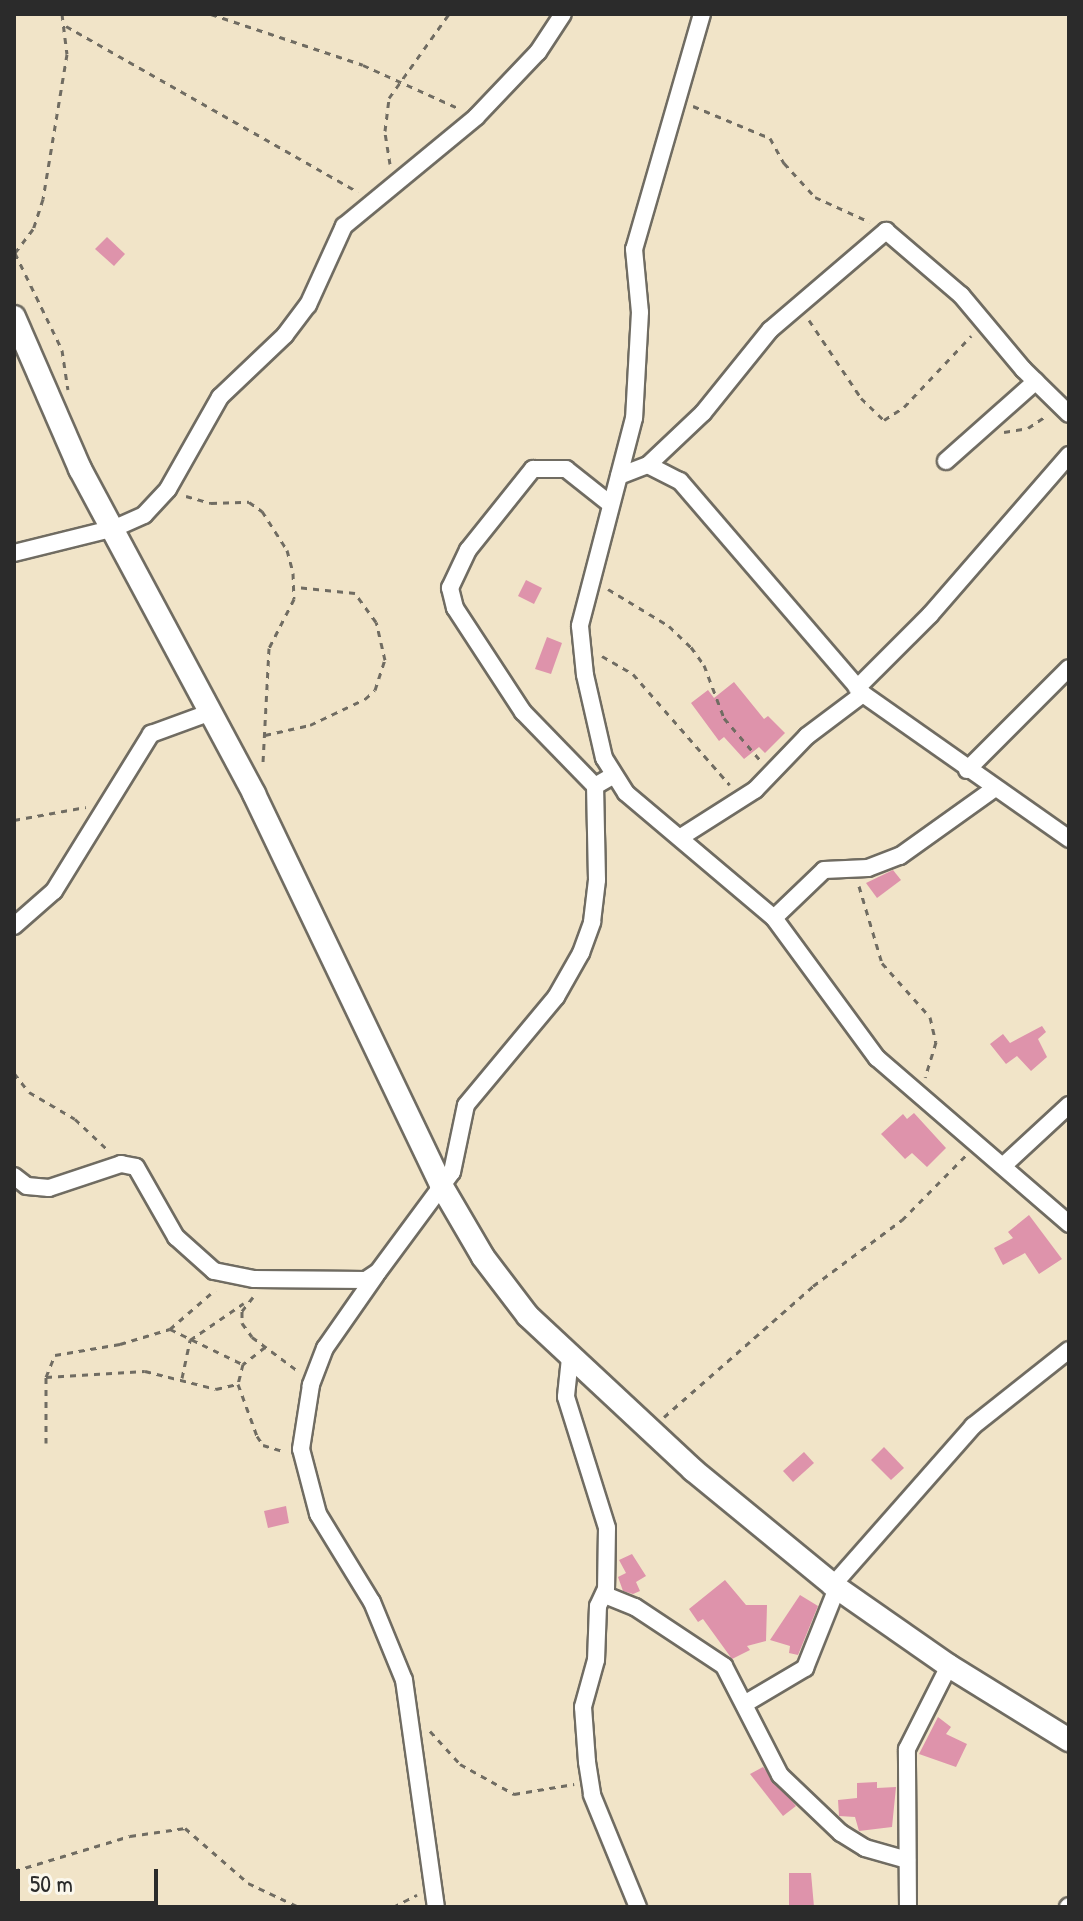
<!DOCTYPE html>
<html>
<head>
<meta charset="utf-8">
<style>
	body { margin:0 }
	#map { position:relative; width:1083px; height:1921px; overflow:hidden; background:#f1e4c8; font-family:"Patrick Hand",sans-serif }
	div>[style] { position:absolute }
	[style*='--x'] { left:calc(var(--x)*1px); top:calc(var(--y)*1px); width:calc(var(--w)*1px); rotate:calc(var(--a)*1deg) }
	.building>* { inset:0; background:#de93ab }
	.path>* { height:3px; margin-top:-1.5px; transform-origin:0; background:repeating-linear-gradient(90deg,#706c62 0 6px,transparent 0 12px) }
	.roads { filter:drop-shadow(2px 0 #706c62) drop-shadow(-2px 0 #706c62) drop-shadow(0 2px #706c62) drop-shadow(0 -2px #706c62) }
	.street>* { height:16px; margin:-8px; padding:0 8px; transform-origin:8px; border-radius:8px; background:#fff }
	.secondary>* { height:22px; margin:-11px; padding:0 11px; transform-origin:11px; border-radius:11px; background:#fff }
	span { translate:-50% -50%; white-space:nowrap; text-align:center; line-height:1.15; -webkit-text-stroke:6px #fbf7ec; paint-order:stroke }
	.frame { position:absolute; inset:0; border:16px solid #2b2b2b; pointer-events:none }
	.scale { position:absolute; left:16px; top:1869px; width:142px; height:36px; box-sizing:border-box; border:4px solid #2b2b2b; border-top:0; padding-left:10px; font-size:24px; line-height:28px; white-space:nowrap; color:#2b2b2b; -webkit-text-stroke:6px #fbf7ec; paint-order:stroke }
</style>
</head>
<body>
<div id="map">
	<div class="building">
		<div style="clip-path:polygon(107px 237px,125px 254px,114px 266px,95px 249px)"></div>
		<div style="clip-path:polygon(526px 580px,542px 588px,534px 604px,518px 596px)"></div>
		<div style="clip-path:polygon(547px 637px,562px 643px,551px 674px,535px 669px)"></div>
		<div style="clip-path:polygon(734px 682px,764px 719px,768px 716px,785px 733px,765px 753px,759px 747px,744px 759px,724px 737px,719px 741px,691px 703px,708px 690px,714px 698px)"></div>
		<div style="clip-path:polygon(893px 870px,901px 880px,877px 898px,866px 883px)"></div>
		<div style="clip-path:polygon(1042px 1026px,1046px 1032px,1038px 1039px,1047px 1057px,1031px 1071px,1017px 1056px,1006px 1064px,990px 1044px,1003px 1034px,1010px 1043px)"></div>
		<div style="clip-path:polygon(914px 1113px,946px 1148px,927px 1167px,912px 1153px,905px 1159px,881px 1134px,903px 1114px,907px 1119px)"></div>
		<div style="clip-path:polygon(1029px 1215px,1062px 1259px,1039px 1274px,1025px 1253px,1003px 1265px,994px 1248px,1013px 1238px,1008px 1232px)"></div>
		<div style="clip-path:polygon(884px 1447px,904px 1468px,891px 1480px,871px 1460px)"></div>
		<div style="clip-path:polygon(804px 1452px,814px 1463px,793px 1482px,783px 1471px)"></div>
		<div style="clip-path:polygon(286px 1506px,289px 1523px,268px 1528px,264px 1511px)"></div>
		<div style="clip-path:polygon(632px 1554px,646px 1576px,636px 1582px,640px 1591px,633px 1594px,623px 1591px,618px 1577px,626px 1573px,619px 1560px)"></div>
		<div style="clip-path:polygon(725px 1580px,746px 1605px,767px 1605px,766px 1641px,747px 1646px,750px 1650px,732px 1659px,703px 1619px,698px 1622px,689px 1609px)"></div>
		<div style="clip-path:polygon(800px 1595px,818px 1606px,798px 1655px,789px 1653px,790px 1646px,770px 1640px)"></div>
		<div style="clip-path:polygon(938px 1717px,951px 1727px,946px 1734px,967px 1744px,956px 1767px,919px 1754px)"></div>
		<div style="clip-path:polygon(763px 1767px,796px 1806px,783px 1816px,750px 1774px)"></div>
		<div style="clip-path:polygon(877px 1782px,877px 1788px,896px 1787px,892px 1827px,859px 1831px,855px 1817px,839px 1816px,838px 1800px,857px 1798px,857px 1783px)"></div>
		<div style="clip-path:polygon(789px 1873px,811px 1873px,814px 1907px,789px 1907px)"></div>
	</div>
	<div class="path">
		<div style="--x:62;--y:14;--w:40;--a:82.9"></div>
		<div style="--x:67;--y:54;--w:147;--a:99.4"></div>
		<div style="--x:43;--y:199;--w:32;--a:108"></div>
		<div style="--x:33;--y:229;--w:30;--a:127"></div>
		<div style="--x:15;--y:253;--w:108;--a:64.1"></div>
		<div style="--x:62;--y:350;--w:40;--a:81.5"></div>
		<div style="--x:211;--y:14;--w:160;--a:18.5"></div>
		<div style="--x:363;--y:65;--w:104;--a:24.4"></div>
		<div style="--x:66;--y:26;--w:336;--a:29.6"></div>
		<div style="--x:693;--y:106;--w:83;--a:22.6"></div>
		<div style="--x:770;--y:138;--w:29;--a:61"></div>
		<div style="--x:784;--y:163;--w:46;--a:47.6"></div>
		<div style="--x:815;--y:197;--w:60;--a:24.4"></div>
		<div style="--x:390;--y:164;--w:33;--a:-99"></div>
		<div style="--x:385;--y:131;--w:33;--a:-83"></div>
		<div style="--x:389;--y:98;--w:103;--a:-54.5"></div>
		<div style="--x:809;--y:320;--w:94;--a:56.3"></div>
		<div style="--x:861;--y:398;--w:32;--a:44"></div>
		<div style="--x:884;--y:420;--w:24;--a:-33"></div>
		<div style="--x:904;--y:407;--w:98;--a:-46.7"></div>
		<div style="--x:1004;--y:432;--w:24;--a:-9"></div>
		<div style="--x:1028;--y:428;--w:23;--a:-34"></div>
		<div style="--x:186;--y:496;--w:26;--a:16"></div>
		<div style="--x:211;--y:503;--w:38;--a:-2"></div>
		<div style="--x:249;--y:502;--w:16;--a:35"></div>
		<div style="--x:262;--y:511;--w:46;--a:57.3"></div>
		<div style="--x:287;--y:550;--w:24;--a:75"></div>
		<div style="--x:293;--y:573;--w:26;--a:88"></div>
		<div style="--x:294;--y:599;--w:55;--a:117"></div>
		<div style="--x:269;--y:648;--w:116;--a:93"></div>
		<div style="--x:608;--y:589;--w:71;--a:31.2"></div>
		<div style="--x:669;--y:626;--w:30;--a:44"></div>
		<div style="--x:691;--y:647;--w:22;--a:54"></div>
		<div style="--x:704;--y:665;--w:57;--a:69.3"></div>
		<div style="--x:724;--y:718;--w:55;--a:49.4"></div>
		<div style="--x:602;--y:656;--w:36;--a:30"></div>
		<div style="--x:633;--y:674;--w:147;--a:48.9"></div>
		<div style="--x:265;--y:735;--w:46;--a:-12.5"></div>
		<div style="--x:310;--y:725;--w:61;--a:-25.3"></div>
		<div style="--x:365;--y:699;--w:13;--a:-42"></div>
		<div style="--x:375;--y:690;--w:32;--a:-72"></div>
		<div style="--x:385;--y:660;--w:39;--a:-103"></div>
		<div style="--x:376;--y:622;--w:36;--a:-126"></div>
		<div style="--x:355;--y:593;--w:59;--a:-174.2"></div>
		<div style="--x:14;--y:820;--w:73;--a:-10.2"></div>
		<div style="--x:859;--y:886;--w:80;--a:73.4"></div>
		<div style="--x:882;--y:963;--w:72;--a:48.4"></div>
		<div style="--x:930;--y:1017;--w:26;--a:77"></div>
		<div style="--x:936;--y:1042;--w:37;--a:107"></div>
		<div style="--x:14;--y:1073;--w:24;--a:52"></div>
		<div style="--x:29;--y:1092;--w:53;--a:30.4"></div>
		<div style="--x:75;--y:1119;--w:47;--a:43.3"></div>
		<div style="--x:253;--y:1297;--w:18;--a:128"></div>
		<div style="--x:242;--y:1311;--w:12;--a:90"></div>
		<div style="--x:242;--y:1323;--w:17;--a:54"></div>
		<div style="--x:252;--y:1337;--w:57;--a:36.5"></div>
		<div style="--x:170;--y:1329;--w:80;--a:25.9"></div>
		<div style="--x:265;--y:1347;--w:28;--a:142"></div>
		<div style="--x:243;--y:1364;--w:21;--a:104"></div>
		<div style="--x:238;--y:1384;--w:55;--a:69.9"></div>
		<div style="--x:257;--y:1436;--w:11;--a:56"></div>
		<div style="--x:263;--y:1445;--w:21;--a:17"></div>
		<div style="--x:46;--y:1377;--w:99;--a:-3.5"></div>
		<div style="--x:145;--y:1371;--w:73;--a:14.2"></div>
		<div style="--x:216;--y:1389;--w:23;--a:-13"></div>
		<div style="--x:182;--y:1378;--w:39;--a:-78"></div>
		<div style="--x:190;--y:1340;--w:65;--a:-34.4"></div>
		<div style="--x:664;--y:1417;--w:198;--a:-41.3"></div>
		<div style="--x:813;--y:1286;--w:111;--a:-36.6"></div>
		<div style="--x:902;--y:1220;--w:91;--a:-45.4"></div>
		<div style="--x:46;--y:1443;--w:66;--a:-90"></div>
		<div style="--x:46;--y:1377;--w:24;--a:-68"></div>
		<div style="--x:55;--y:1355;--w:66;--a:-9.6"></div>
		<div style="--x:120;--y:1344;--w:52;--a:-16.7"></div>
		<div style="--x:170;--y:1329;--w:60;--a:-40.9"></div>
		<div style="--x:430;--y:1731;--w:45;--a:47.7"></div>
		<div style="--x:460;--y:1764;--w:62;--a:29.1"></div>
		<div style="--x:514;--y:1794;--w:61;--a:-9.5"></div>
		<div style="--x:14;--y:1871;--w:121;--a:-16.8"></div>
		<div style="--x:130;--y:1836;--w:56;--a:-8.3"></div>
		<div style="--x:185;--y:1828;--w:84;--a:41.1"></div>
		<div style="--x:248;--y:1883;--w:56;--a:25.2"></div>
		<div style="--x:393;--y:1907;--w:27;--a:-27"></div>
	</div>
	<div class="roads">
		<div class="street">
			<div style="--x:702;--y:14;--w:245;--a:106.1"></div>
			<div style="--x:634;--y:249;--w:63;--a:84.6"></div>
			<div style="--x:640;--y:312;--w:106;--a:93.2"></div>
			<div style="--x:634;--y:418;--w:215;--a:104.6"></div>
			<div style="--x:580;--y:626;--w:49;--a:84.2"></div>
			<div style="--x:585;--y:675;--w:85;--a:77.1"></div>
			<div style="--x:604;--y:758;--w:41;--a:57.8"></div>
			<div style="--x:626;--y:793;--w:194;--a:40.2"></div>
			<div style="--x:774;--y:918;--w:174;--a:53.7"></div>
			<div style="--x:877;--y:1058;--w:254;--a:40.8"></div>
			<div style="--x:946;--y:461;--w:120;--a:-41.6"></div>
			<div style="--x:648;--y:465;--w:76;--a:-43.4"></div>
			<div style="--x:703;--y:413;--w:107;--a:-51.1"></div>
			<div style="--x:770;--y:330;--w:153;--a:-40.5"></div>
			<div style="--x:886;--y:231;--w:99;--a:40.5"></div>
			<div style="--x:961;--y:295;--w:97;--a:50"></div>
			<div style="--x:1023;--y:369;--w:64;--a:44.4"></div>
			<div style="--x:619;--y:476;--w:31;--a:-21"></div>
			<div style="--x:648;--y:465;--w:36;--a:27"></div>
			<div style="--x:680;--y:481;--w:281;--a:49.3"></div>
			<div style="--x:863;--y:694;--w:252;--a:35.1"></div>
			<div style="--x:14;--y:553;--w:104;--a:-13.9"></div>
			<div style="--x:115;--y:528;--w:32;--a:-24"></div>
			<div style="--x:144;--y:515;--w:35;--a:-47"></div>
			<div style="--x:168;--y:489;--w:106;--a:-60.5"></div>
			<div style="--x:220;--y:397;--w:90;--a:-43.6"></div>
			<div style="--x:285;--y:335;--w:38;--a:-53"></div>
			<div style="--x:308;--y:305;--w:87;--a:-65.5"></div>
			<div style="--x:344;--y:226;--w:171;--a:-39.5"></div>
			<div style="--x:476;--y:117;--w:90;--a:-46.4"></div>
			<div style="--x:538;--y:52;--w:45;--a:-56.7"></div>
			<div style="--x:857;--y:688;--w:103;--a:-45"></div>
			<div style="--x:930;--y:615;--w:212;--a:-49"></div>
			<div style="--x:967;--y:770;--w:144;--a:-45"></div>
			<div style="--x:595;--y:786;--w:103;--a:-134.2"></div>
			<div style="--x:523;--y:712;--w:124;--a:-123.2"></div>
			<div style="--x:455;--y:608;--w:21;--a:-104"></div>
			<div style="--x:450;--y:588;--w:42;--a:-64.7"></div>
			<div style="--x:468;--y:550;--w:104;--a:-51.3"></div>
			<div style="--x:533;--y:469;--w:33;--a:0"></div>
			<div style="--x:566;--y:469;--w:56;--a:38.5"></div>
			<div style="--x:681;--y:837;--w:88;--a:-32.4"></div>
			<div style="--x:755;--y:790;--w:75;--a:-46.1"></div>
			<div style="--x:807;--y:736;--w:70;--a:-36.9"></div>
			<div style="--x:774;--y:918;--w:69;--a:-43.8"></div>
			<div style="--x:824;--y:870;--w:44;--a:-2.6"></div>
			<div style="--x:868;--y:868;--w:34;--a:-21"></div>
			<div style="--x:900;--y:856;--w:117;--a:-35.6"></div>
			<div style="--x:14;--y:926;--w:53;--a:-41.2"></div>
			<div style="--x:54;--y:891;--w:185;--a:-58.3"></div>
			<div style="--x:151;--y:734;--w:64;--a:-20.1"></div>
			<div style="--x:1003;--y:1166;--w:90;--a:-42.7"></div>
			<div style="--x:14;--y:1176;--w:16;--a:38"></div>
			<div style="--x:27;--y:1186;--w:22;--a:5"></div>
			<div style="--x:49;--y:1188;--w:76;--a:-18.4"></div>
			<div style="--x:121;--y:1164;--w:15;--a:11"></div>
			<div style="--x:136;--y:1167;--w:81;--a:60.3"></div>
			<div style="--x:176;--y:1237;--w:51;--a:41.8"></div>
			<div style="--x:214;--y:1271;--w:41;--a:11.3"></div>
			<div style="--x:254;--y:1279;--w:112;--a:0.5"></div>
			<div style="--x:366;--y:1280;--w:14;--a:-34"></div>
			<div style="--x:378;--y:1272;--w:124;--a:-53.5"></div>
			<div style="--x:452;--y:1172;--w:68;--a:-78.2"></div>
			<div style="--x:466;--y:1105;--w:141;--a:-50.2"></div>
			<div style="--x:556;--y:997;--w:51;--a:-60.4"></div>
			<div style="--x:581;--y:953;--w:33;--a:-70"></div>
			<div style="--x:592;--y:922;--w:42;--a:-83.2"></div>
			<div style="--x:597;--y:880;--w:94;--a:-91.2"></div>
			<div style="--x:595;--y:786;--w:20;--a:-30"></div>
			<div style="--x:376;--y:1275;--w:89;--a:124.9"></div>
			<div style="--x:325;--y:1348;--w:40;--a:111"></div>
			<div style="--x:311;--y:1385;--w:65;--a:98.9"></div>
			<div style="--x:301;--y:1449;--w:67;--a:75.3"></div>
			<div style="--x:318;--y:1514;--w:103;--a:58.5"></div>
			<div style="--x:372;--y:1602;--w:84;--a:67.7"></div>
			<div style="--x:404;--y:1680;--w:229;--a:82"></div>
			<div style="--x:570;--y:1358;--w:39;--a:96"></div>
			<div style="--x:566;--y:1397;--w:137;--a:72.6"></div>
			<div style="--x:607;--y:1528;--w:61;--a:90.9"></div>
			<div style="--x:606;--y:1589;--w:19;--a:115"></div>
			<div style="--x:598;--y:1606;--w:54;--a:92.1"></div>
			<div style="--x:596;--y:1660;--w:49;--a:105.5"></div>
			<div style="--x:583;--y:1707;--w:55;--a:85.8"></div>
			<div style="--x:587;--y:1762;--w:33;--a:81"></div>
			<div style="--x:592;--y:1795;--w:121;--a:67.7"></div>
			<div style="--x:833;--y:1585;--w:212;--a:-48.6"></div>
			<div style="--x:973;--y:1426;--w:122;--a:-38.4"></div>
			<div style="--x:605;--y:1595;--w:32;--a:22"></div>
			<div style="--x:635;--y:1607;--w:107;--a:33.5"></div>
			<div style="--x:724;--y:1666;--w:123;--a:62.8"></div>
			<div style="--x:780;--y:1775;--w:84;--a:43.6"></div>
			<div style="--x:841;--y:1833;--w:28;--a:32"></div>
			<div style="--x:865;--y:1848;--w:44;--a:15.9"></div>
			<div style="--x:746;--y:1703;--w:69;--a:-30.7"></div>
			<div style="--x:805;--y:1668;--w:86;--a:-68.2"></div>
			<div style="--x:908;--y:1907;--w:158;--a:-90.4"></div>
			<div style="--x:907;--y:1749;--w:93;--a:-63.2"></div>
			<div style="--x:1068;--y:1907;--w:1;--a:-45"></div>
		</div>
		<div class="secondary">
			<div style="--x:14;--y:317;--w:166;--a:66.5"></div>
			<div style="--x:80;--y:469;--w:369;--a:61.8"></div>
			<div style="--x:254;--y:794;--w:433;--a:64.4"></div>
			<div style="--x:441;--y:1185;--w:83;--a:59.7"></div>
			<div style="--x:483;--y:1257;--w:74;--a:52.7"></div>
			<div style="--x:528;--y:1316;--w:226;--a:43"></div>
			<div style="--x:693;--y:1470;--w:181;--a:39.4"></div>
			<div style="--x:833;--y:1585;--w:141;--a:34.9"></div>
			<div style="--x:949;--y:1666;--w:141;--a:31.7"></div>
		</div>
	</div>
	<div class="frame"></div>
	<div class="scale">50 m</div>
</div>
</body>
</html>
